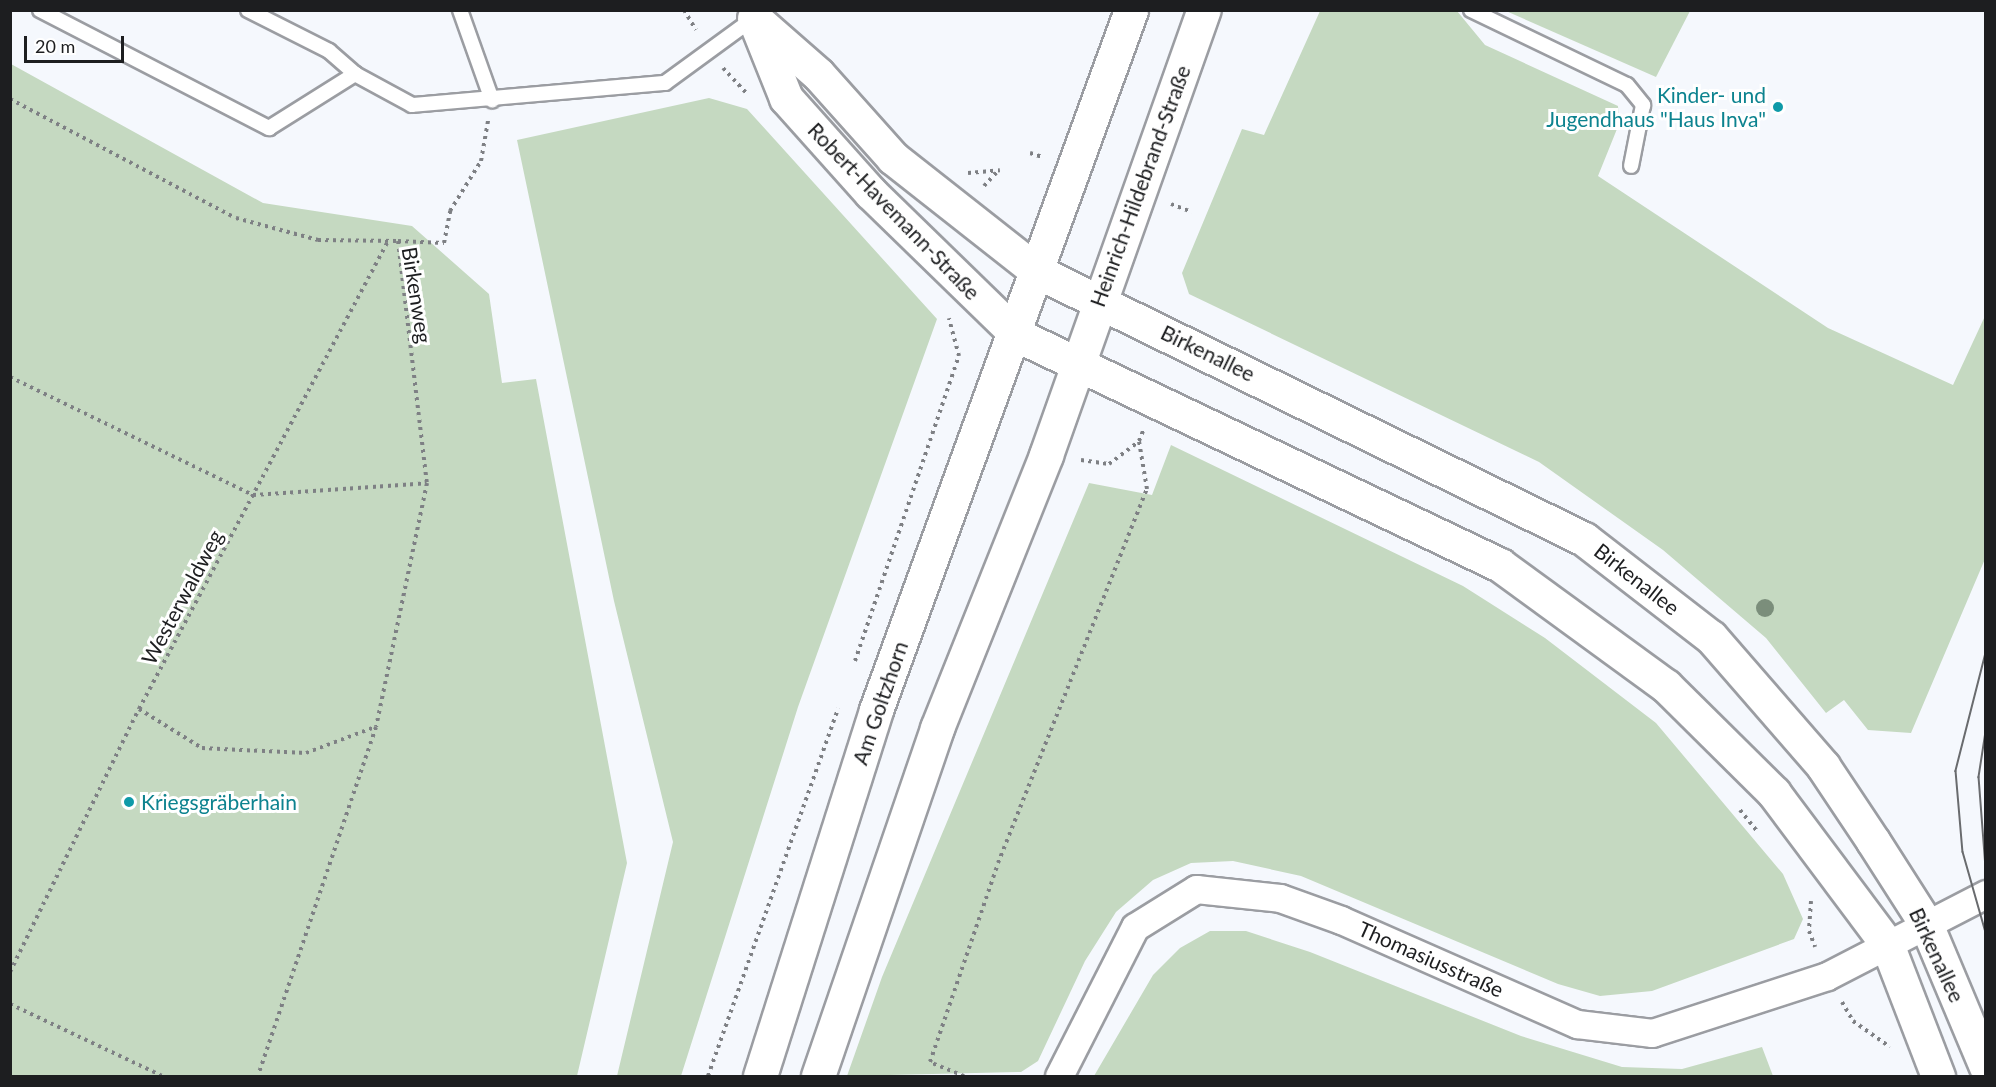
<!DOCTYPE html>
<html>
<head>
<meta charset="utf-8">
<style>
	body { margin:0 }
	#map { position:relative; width:1996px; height:1087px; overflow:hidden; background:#f5f8fd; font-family:Lato,sans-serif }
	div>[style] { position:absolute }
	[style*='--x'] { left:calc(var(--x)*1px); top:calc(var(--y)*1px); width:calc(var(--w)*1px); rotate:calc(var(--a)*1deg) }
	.green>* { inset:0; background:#c5d9c1 }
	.path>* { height:4px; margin-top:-2px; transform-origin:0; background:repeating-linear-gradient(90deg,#7e8084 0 3px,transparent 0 7.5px) }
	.roads { filter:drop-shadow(2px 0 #9b9da2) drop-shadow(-2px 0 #9b9da2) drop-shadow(0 2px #9b9da2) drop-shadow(0 -2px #9b9da2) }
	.service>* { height:14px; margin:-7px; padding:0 7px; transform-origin:7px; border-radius:7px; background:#fff }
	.minor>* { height:27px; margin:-13.5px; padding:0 13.5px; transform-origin:13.5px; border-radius:13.5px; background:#fff }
	.tertiary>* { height:33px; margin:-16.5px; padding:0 16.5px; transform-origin:16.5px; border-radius:16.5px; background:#fff }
	.primary>* { height:33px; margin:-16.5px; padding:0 16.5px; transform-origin:16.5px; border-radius:16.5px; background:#fff }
	.tram>* { height:1.5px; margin:-0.75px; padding:0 0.75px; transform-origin:0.75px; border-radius:0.75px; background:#696b6e }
	.trees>* { width:18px; height:18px; margin:-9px; border-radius:50%; background:#7b8e7b }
	.dots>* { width:16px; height:16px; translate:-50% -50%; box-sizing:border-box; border:3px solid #fff; border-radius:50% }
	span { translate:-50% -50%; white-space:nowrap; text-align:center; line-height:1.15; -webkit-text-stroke:6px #fff; paint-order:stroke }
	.culture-label { font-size:21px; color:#0d838f }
	.right { translate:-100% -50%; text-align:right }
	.left { translate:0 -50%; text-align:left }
	.street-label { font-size:21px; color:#1d1e20 }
	.frame { position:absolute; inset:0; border:12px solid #1d1e20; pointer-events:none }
	.scale { position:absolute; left:24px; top:36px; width:100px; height:27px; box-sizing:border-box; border:3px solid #1d1e20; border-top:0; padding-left:8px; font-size:18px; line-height:21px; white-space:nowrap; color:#1d1e20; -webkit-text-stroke:4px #fff; paint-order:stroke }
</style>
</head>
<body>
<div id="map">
	<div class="green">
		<div style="clip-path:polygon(1320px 11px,1457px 11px,1485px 45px,1618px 106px,1619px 124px,1598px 176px,1828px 328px,1953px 385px,1985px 316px,1985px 559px,1911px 733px,1868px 730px,1844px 700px,1826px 713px,1766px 638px,1663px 550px,1539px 462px,1189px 294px,1182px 273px,1242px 129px,1264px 135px)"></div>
		<div style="clip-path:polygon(1506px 11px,1690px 11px,1656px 77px)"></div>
		<div style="clip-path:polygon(11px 64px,263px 203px,412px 226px,489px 294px,502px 383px,536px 379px,627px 863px,577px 1076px,11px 1076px)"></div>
		<div style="clip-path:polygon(709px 98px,747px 109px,937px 319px,798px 707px,681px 1076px,617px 1076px,673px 842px,614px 601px,517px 140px)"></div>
		<div style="clip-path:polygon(1171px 445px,1463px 586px,1545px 638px,1656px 723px,1783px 874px,1803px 919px,1794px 939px,1652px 991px,1600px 996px,1558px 984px,1301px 876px,1233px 861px,1191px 863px,1153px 880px,1116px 912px,1085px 961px,1038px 1061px,1021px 1072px,847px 1076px,882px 977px,1089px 483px,1152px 495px)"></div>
		<div style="clip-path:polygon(1210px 931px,1246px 931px,1310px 952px,1521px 1036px,1622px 1067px,1682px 1069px,1762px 1047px,1773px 1076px,1094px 1076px,1153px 975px,1180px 948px)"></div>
	</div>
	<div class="path">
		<div style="--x:684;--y:10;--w:23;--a:59"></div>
		<div style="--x:723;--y:68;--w:34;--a:47"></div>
		<div style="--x:10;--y:99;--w:255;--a:27.8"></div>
		<div style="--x:236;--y:218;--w:85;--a:15"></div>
		<div style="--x:318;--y:240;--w:80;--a:0.7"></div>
		<div style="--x:398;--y:241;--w:244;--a:83.2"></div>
		<div style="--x:427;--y:483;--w:249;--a:101.8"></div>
		<div style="--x:376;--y:727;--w:368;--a:108.7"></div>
		<div style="--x:1030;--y:153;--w:13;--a:18"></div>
		<div style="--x:968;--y:173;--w:32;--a:-5"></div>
		<div style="--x:984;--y:186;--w:22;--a:-47"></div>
		<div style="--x:1171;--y:204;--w:22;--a:21"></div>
		<div style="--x:398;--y:241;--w:46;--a:2.5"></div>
		<div style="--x:444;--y:243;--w:33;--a:-79"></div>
		<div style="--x:450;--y:211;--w:59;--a:-58.2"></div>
		<div style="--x:481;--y:161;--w:41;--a:-80.1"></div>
		<div style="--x:10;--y:377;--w:270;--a:25.9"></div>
		<div style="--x:253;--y:495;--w:174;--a:-3.9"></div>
		<div style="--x:1081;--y:460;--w:28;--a:8"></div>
		<div style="--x:1109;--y:464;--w:38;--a:-37"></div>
		<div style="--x:1139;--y:441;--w:11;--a:-68"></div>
		<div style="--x:855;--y:661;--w:322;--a:-71.2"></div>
		<div style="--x:959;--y:356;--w:39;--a:-105"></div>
		<div style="--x:139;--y:709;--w:74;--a:31.8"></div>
		<div style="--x:202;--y:748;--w:104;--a:2.8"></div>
		<div style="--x:306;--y:753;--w:74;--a:-20.6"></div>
		<div style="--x:1740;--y:810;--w:26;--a:51"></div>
		<div style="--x:1811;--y:901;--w:30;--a:94"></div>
		<div style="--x:1809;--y:931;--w:17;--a:69"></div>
		<div style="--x:10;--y:972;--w:293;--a:-63.9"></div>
		<div style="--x:139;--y:709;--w:530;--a:-61.98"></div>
		<div style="--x:1842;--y:1002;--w:22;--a:60"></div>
		<div style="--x:1853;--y:1021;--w:45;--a:35.1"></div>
		<div style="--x:10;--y:1004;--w:168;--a:25.3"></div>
		<div style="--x:708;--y:1076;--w:390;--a:-70.5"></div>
		<div style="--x:964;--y:1076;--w:37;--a:-158"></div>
		<div style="--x:930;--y:1062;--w:210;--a:-71.1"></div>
		<div style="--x:998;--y:863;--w:403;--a:-68.3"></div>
		<div style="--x:1147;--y:489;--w:49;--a:-99.5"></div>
	</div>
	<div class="roads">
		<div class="service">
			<div style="--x:40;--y:10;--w:258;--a:27.3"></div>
			<div style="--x:269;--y:128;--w:102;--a:-32.1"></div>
			<div style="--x:248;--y:10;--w:91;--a:26.8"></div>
			<div style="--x:329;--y:51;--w:35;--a:41"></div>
			<div style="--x:355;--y:74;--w:65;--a:28.5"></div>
			<div style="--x:412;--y:105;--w:254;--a:-5"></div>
			<div style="--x:665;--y:83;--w:110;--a:-36.1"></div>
			<div style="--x:460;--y:10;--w:96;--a:70.4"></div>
			<div style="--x:1471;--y:10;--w:173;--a:25.7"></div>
			<div style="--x:1627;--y:85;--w:26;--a:51"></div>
			<div style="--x:1643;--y:105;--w:62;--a:101.1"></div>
		</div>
		<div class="minor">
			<div style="--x:1059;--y:1076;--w:167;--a:-63"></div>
			<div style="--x:1135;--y:927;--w:72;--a:-31.9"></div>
			<div style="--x:1196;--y:889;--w:84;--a:6.1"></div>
			<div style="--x:1280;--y:898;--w:65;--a:19.8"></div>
			<div style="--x:1341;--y:920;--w:258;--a:23.8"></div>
			<div style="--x:1577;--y:1024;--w:76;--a:6.8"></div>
			<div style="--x:1652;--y:1033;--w:184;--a:-18"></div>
			<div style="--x:1827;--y:976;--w:179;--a:-27.3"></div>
		</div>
		<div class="tertiary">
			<div style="--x:754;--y:18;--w:85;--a:41.2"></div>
			<div style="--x:818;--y:74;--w:113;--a:48.2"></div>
			<div style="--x:893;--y:158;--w:184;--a:38.2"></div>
			<div style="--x:1038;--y:272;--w:608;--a:26.06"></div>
			<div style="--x:1584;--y:539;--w:160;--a:37.7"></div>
			<div style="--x:1711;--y:637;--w:171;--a:49"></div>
			<div style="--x:1823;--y:766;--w:90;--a:56.3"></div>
			<div style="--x:1873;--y:841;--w:98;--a:57.4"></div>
			<div style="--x:1926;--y:924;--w:155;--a:67.2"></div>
			<div style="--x:756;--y:23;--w:81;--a:68.2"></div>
			<div style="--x:786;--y:98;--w:127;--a:48.2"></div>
			<div style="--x:871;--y:193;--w:204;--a:44.2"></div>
			<div style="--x:1017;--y:335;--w:535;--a:25.46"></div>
			<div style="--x:1500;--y:565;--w:205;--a:36.1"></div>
			<div style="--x:1666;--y:686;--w:152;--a:44.7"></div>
			<div style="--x:1774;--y:793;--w:189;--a:53.2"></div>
			<div style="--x:1887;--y:944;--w:142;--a:68.9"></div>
		</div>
		<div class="primary">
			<div style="--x:760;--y:1076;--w:384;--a:-72.4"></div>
			<div style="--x:876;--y:710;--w:745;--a:-69.98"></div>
			<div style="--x:818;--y:1076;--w:368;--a:-71.1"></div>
			<div style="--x:937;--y:728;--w:294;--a:-68.2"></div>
			<div style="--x:1046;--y:455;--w:472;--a:-70.5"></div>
		</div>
	</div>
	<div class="tram">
		<div style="--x:1986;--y:653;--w:122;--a:104.3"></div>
		<div style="--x:1956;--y:771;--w:81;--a:85.1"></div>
		<div style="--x:1963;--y:852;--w:84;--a:74.1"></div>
		<div style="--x:1986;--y:732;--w:46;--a:98.8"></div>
		<div style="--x:1979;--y:777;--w:90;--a:85.6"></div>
	</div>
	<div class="trees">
		<div style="left:1765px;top:608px"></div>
	</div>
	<div class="dots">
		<div style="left:1778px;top:107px;background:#0f9aa8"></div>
		<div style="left:129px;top:802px;background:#0f9aa8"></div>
	</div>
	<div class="culture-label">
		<span class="right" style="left:1766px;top:107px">Kinder- und<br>Jugendhaus "Haus Inva"</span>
		<span class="left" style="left:141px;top:802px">Kriegsgräberhain</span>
	</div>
	<div class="street-label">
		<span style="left:1140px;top:186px;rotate:-70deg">Heinrich-Hildebrand-Straße</span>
		<span style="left:894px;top:211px;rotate:46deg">Robert-Havemann-Straße</span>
		<span style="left:417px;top:295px;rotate:81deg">Birkenweg</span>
		<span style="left:1208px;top:353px;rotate:26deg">Birkenallee</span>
		<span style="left:1637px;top:579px;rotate:38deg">Birkenallee</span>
		<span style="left:182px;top:597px;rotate:-62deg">Westerwaldweg</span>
		<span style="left:880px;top:703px;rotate:-71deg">Am Goltzhorn</span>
		<span style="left:1937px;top:955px;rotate:65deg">Birkenallee</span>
		<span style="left:1431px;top:959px;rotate:24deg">Thomasiusstraße</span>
	</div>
	<div class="frame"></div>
	<div class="scale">20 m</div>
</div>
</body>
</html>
